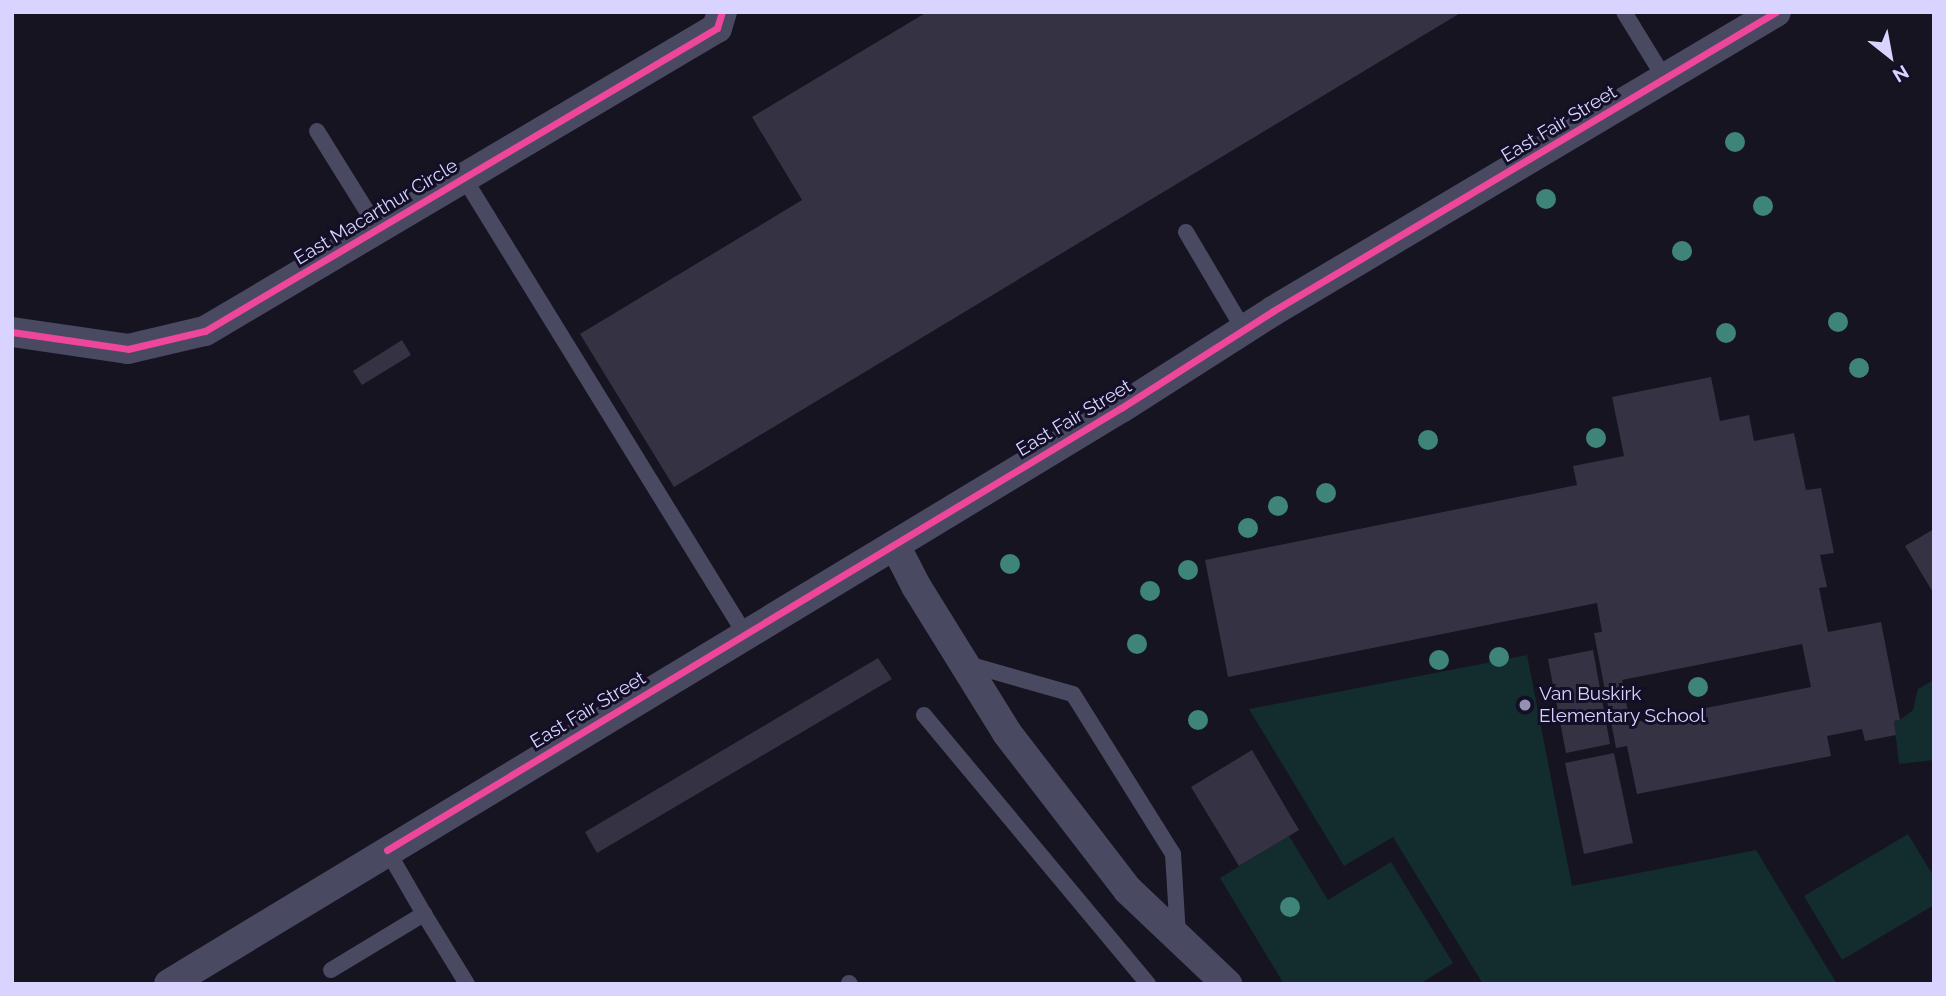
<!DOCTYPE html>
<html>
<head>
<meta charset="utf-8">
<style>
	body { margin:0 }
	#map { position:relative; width:1946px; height:996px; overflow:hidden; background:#161421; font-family:Raleway,sans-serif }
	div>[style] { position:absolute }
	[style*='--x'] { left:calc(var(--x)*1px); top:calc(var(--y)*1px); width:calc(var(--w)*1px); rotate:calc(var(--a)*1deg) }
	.green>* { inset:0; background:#132c2d }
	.building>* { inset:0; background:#343243 }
	.service>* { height:16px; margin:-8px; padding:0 8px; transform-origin:8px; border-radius:8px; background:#4a4962 }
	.minor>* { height:30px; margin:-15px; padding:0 15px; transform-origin:15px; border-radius:15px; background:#4a4962 }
	.cycleway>* { height:7px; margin:-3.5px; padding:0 3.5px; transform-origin:3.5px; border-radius:3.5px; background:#ed469a }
	.trees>* { width:20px; height:20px; margin:-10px; border-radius:50%; background:#3e8478 }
	.dots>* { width:19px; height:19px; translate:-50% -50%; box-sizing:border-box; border:4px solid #130f26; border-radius:50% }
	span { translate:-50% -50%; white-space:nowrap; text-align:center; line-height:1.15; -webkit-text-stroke:6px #130f26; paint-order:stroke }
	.street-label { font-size:19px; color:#d9d4ff }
	.poi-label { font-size:19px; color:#d9d4ff }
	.left { translate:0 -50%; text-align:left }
	.frame { position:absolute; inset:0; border:14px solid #d9d4ff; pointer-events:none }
	.north { position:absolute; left:1855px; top:21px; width:70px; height:70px; -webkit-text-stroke:5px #130f26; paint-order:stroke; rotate:149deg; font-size:19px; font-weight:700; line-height:28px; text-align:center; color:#d9d4ff }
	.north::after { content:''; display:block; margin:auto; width:24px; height:32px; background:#d9d4ff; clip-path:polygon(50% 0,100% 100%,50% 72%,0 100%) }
</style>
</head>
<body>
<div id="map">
	<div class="green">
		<div style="clip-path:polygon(1527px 655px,1572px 886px,1756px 850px,1837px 984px,1483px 984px,1393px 837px,1344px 866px,1249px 709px)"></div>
		<div style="clip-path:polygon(1934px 680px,1934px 760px,1899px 764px,1894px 721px,1900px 720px,1913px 710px,1918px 689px)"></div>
		<div style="clip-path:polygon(1908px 834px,1934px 877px,1934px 905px,1842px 960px,1804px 896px)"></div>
		<div style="clip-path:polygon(1289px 836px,1328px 900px,1391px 862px,1453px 963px,1420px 984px,1284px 984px,1220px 878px)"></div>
	</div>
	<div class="building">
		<div style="clip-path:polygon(927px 12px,1462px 12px,674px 487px,580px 334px,802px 200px,752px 117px)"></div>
		<div style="clip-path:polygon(402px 340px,411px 355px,362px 385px,353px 371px)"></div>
		<div style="clip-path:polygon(evenodd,1711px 377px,1720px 421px,1749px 415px,1754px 441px,1794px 433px,1806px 490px,1821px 488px,1834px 553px,1820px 555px,1827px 587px,1819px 588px,1828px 632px,1881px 622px,1900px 720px,1894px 721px,1896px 735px,1865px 741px,1862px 729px,1827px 736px,1831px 756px,1637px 794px,1627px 746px,1616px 748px,1594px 633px,1602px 632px,1597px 603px,1228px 677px,1205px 560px,1577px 485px,1573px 466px,1624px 456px,1612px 397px,1711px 377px,1802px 644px,1811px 687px,1630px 723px,1622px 680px,1802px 644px)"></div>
		<div style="clip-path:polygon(1934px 529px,1934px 594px,1905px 546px)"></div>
		<div style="clip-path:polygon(1593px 650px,1610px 744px,1566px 753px,1548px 659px)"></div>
		<div style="clip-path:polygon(878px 658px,892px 679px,597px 853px,585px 832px)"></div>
		<div style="clip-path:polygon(1252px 750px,1299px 830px,1239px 866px,1191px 787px)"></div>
		<div style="clip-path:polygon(1614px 753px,1633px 843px,1584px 854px,1565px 763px)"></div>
	</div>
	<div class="service">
		<div style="--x:1624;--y:12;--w:79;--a:58.5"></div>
		<div style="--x:317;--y:131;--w:115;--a:58.1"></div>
		<div style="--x:464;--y:178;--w:536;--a:58.36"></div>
		<div style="--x:1186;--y:232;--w:114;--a:59.4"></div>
		<div style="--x:964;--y:663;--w:113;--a:15.9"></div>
		<div style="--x:1073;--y:694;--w:189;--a:58"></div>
		<div style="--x:1173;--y:854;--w:82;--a:86.5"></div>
		<div style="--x:924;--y:715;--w:350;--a:50.2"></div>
		<div style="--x:387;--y:850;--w:74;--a:60"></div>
		<div style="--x:331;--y:970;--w:109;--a:-31.1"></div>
		<div style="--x:424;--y:914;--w:82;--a:58.4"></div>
		<div style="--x:849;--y:983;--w:1;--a:45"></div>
	</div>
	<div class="minor">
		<div style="--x:12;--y:332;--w:117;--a:8.3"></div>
		<div style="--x:128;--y:349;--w:79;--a:-13.2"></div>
		<div style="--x:205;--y:331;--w:595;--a:-30.62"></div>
		<div style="--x:717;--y:28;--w:17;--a:-73"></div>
		<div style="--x:895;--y:545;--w:46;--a:62.9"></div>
		<div style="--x:916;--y:586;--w:173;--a:58.2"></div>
		<div style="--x:1007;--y:733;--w:198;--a:52.4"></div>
		<div style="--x:1128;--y:890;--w:137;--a:43.5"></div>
		<div style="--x:169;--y:984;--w:1113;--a:-31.18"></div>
		<div style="--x:1121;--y:408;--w:180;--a:-32.5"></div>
		<div style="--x:1273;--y:311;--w:585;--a:-30.73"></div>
	</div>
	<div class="cycleway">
		<div style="--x:12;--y:332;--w:117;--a:8.3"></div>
		<div style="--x:128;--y:349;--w:79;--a:-13.2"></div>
		<div style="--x:205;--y:331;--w:595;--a:-30.62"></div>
		<div style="--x:717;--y:28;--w:17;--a:-73"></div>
		<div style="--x:387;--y:850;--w:857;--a:-31.06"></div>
		<div style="--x:1121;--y:408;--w:180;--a:-32.5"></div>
		<div style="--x:1273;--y:311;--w:585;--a:-30.73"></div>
	</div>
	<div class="trees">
		<div style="left:1735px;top:142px"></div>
		<div style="left:1546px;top:199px"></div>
		<div style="left:1763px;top:206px"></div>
		<div style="left:1682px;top:251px"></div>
		<div style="left:1838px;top:322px"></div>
		<div style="left:1726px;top:333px"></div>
		<div style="left:1859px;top:368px"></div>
		<div style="left:1596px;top:438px"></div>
		<div style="left:1428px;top:440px"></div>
		<div style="left:1326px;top:493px"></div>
		<div style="left:1278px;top:506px"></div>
		<div style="left:1248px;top:528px"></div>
		<div style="left:1010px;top:564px"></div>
		<div style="left:1188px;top:570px"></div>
		<div style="left:1150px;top:591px"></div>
		<div style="left:1137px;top:644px"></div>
		<div style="left:1499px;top:657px"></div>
		<div style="left:1439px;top:660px"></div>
		<div style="left:1698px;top:687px"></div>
		<div style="left:1198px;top:720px"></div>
		<div style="left:1290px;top:907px"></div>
	</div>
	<div class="dots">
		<div style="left:1525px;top:705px;background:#9591b1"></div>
	</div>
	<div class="street-label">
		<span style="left:1559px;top:124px;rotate:-31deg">East Fair Street</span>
		<span style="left:376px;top:212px;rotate:-31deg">East Macarthur Circle</span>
		<span style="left:1074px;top:418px;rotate:-31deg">East Fair Street</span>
		<span style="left:588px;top:710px;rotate:-31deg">East Fair Street</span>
	</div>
	<div class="poi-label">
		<span class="left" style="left:1539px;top:705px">Van Buskirk<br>Elementary School</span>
	</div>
	<div class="frame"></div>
	<div class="north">N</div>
</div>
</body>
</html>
